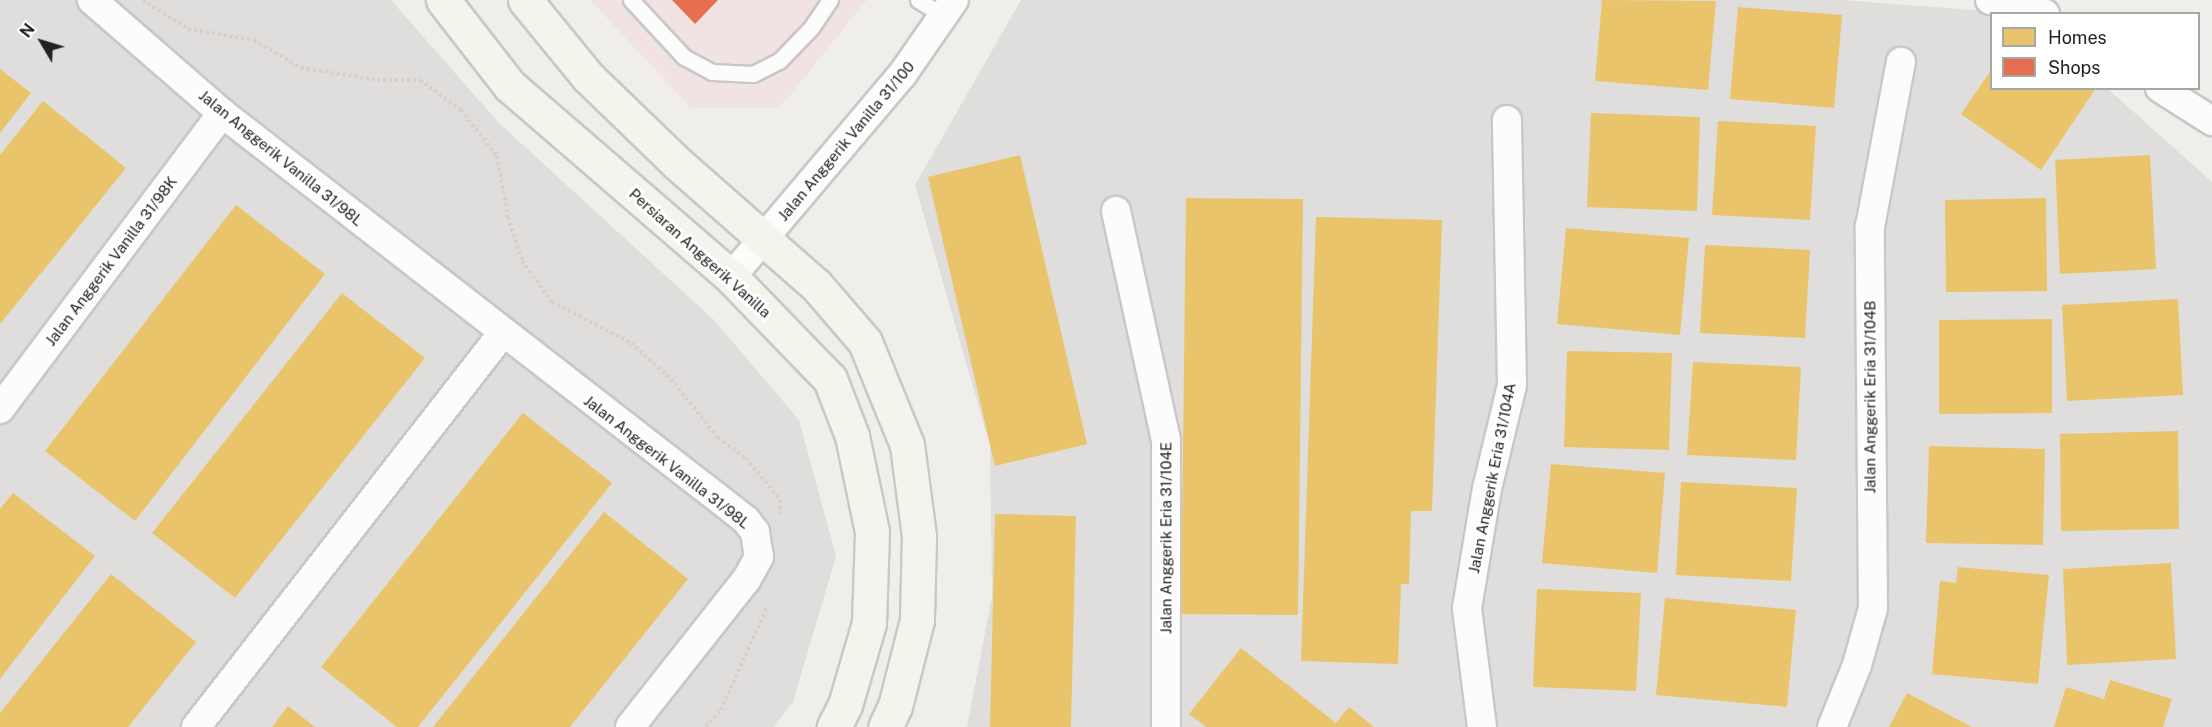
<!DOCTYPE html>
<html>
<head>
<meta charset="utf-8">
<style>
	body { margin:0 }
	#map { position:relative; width:2212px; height:727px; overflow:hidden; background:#f0eeeb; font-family:"Public Sans",sans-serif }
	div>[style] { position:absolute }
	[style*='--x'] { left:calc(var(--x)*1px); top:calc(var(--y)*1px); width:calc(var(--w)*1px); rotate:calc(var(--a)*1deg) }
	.residential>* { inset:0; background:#dfdedc }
	.commercial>* { inset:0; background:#f1e3e1 }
	.homes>* { inset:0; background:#e9c46a }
	.shops>* { inset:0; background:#e76f51 }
	.path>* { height:4px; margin-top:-2px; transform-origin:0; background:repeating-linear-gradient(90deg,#dccecd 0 3px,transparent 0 6px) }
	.roads { filter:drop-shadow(2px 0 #c9c8c7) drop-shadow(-2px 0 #c9c8c7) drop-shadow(0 2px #c9c8c7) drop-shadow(0 -2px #c9c8c7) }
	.service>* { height:15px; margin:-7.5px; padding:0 7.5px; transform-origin:7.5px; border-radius:7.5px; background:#fdfcfc }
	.minor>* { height:28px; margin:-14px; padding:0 14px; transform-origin:14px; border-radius:14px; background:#fdfcfc }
	.secondary>* { height:33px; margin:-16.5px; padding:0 16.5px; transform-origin:16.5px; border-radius:16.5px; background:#f4f4ed }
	span { translate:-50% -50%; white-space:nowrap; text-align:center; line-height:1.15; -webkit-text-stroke:6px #fff; paint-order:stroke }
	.street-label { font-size:15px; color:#222 }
	.legend { position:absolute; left:1990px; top:12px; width:210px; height:78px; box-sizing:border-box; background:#fff; border:2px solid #a7a7a7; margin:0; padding:8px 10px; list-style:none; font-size:18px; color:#222 }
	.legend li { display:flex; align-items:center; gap:12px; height:30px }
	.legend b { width:30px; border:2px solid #a7a7a7 }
	.north { position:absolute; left:12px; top:12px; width:60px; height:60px; -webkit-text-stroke:4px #fff; paint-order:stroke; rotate:308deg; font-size:16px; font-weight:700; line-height:24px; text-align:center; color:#222 }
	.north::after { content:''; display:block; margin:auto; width:21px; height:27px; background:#222; clip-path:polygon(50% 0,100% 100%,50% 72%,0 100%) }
</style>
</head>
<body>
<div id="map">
	<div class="residential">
		<div style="clip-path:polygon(0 0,391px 0,498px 122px,714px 320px,799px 420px,836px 556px,793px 702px,774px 727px,0 727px)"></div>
		<div style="clip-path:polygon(1021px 0,1842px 0,2010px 13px,1992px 14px,1992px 88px,2108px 89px,2212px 182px,2212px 727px,967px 727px,992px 596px,990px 446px,915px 185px)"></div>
	</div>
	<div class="commercial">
		<div style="clip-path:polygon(590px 0,867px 0,780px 108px,691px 108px)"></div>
	</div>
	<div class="homes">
		<div style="clip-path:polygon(1602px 0,1716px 1px,1708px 90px,1595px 81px)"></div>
		<div style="clip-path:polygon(1738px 7px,1842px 15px,1834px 108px,1730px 99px)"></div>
		<div style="clip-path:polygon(0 69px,31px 93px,0 133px)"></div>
		<div style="clip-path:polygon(1992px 69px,1992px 88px,2096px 88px,2041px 170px,1961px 114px)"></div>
		<div style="clip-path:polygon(43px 101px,126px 168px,0 324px,0 155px)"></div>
		<div style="clip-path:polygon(1591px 113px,1700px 117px,1697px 211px,1587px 207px)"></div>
		<div style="clip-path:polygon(1718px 121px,1816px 126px,1810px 220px,1712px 215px)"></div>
		<div style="clip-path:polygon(1020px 155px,1087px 444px,995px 466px,928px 177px)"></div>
		<div style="clip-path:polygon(2150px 155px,2156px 269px,2060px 274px,2055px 160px)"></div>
		<div style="clip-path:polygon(1186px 198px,1303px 199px,1298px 615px,1181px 614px)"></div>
		<div style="clip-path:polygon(2046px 198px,2047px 291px,1946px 292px,1945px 200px)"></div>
		<div style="clip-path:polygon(236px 205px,325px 274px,135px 521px,45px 451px)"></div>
		<div style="clip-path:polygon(1316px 217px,1442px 220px,1432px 511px,1411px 511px,1409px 584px,1401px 584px,1398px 664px,1301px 661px)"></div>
		<div style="clip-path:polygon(1566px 228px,1689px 238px,1680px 335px,1557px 324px)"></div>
		<div style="clip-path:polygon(1705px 245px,1810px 250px,1805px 338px,1700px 333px)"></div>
		<div style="clip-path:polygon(342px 293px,425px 358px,235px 598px,152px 533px)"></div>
		<div style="clip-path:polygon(2178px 299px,2183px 395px,2067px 401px,2062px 305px)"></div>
		<div style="clip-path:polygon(2052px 319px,2052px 413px,1939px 414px,1939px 320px)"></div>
		<div style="clip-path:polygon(1567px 351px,1672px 353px,1669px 450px,1564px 447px)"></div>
		<div style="clip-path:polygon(1693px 362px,1801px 367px,1796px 460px,1687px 455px)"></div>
		<div style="clip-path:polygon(523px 413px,612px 483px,418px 727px,397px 727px,321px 667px)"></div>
		<div style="clip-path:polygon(2178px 431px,2179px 529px,2061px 531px,2060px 434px)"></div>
		<div style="clip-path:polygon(1929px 446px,2045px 449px,2043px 545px,1926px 543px)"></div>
		<div style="clip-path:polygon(1551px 464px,1665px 473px,1657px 573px,1542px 563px)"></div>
		<div style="clip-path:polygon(1681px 482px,1797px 488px,1791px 581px,1676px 575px)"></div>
		<div style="clip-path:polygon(13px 493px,95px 556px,0 679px,0 509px)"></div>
		<div style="clip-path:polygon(604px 512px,688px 579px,665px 608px,570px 727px,433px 727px)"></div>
		<div style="clip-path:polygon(995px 514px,1076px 516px,1071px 727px,990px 727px)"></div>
		<div style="clip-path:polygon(2171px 563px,2176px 659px,2067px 665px,2063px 569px)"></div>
		<div style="clip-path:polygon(1958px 567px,2049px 575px,2038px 684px,1932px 674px,1940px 581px,1956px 583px)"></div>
		<div style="clip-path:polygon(111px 574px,196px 642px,128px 727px,0 727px,0 713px)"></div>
		<div style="clip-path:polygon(1537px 589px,1641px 593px,1636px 691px,1533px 687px)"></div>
		<div style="clip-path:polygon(1665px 598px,1796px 610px,1787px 707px,1656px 695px)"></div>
		<div style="clip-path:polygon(1241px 648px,1336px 723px,1349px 707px,1374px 727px,1206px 727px,1189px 714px)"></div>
		<div style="clip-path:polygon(2110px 680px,2172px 699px,2163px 727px,2054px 727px,2066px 687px,2104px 699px)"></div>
		<div style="clip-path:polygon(1907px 693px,1972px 727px,1889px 727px)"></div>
		<div style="clip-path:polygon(288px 706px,315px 727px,272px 727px)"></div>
	</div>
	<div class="shops">
		<div style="clip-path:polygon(672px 0,718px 0,695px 24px)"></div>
	</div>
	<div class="path">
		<div style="--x:143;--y:0;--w:54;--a:32.8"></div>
		<div style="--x:188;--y:29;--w:67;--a:9.5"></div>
		<div style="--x:254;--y:40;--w:55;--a:30.8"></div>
		<div style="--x:301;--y:68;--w:77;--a:9"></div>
		<div style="--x:377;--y:80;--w:43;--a:0"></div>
		<div style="--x:420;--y:80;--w:51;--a:36.2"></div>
		<div style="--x:461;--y:110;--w:58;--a:52"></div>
		<div style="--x:497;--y:156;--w:62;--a:79.8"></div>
		<div style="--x:508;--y:217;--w:46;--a:72.3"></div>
		<div style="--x:522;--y:261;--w:51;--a:53.8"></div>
		<div style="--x:552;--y:302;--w:89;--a:27.4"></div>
		<div style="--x:631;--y:343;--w:54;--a:42"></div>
		<div style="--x:671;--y:379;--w:75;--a:51.5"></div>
		<div style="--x:718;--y:438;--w:34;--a:36"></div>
		<div style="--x:746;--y:458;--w:54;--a:51"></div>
		<div style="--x:780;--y:500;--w:13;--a:90"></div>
		<div style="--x:706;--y:727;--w:23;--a:-49"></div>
		<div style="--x:721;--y:710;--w:115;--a:-65.9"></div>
	</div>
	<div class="roads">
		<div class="service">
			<div style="--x:631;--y:0;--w:78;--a:47.1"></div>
			<div style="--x:684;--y:57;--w:32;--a:28"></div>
			<div style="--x:712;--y:72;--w:41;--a:2.8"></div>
			<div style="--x:753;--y:74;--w:29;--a:-27"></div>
			<div style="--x:779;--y:61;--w:46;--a:-45.9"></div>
			<div style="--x:811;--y:28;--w:34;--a:-56"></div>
			<div style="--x:918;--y:0;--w:31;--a:32"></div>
		</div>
		<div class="minor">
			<div style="--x:92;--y:0;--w:172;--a:41"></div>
			<div style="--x:222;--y:113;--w:663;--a:37.84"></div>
			<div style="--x:746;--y:520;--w:15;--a:53"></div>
			<div style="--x:755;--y:532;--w:25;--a:81"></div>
			<div style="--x:759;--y:557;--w:26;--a:119"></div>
			<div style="--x:746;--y:580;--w:187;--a:128.3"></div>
			<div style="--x:1990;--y:0;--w:18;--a:3"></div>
			<div style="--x:2008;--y:1;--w:39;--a:19"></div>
			<div style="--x:2160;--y:88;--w:62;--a:32.4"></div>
			<div style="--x:1116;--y:211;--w:234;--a:77.7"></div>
			<div style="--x:1166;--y:440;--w:287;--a:90"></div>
			<div style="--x:731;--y:277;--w:265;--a:-49.8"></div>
			<div style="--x:902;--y:75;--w:91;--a:-55.3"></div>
			<div style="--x:0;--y:409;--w:370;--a:-53.1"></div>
			<div style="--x:196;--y:727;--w:498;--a:-52.1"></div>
			<div style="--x:1482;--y:727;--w:120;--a:-97.2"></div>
			<div style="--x:1467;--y:608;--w:121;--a:-80.5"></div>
			<div style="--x:1487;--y:489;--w:107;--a:-76.5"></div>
			<div style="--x:1512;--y:385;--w:265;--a:-91.1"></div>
			<div style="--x:1832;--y:727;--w:67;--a:-68"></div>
			<div style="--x:1857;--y:665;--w:59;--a:-74.3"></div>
			<div style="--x:1873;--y:608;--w:381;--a:-90.5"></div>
			<div style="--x:1870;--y:227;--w:168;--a:-79.4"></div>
		</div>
		<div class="secondary">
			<div style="--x:443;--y:0;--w:109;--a:52.1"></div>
			<div style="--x:510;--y:86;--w:292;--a:40.8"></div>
			<div style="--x:731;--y:277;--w:142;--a:45.9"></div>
			<div style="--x:830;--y:379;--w:61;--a:68.9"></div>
			<div style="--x:852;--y:436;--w:98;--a:78.2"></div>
			<div style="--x:872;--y:532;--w:91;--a:91.9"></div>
			<div style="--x:869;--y:623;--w:85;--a:106.3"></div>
			<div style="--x:845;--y:705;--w:25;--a:117"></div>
			<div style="--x:525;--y:0;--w:99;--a:50.7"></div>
			<div style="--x:588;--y:77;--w:124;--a:44"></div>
			<div style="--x:677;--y:163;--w:185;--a:41.3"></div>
			<div style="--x:816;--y:285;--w:75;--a:49.3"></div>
			<div style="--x:865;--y:342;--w:111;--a:67.8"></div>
			<div style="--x:907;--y:445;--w:92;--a:82.5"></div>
			<div style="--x:919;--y:536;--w:84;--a:91.4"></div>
			<div style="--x:917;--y:620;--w:89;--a:104.3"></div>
			<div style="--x:895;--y:706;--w:23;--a:115"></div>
		</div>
	</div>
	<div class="street-label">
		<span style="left:846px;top:141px;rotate:-50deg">Jalan Anggerik Vanilla 31/100</span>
		<span style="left:281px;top:158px;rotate:39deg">Jalan Anggerik Vanilla 31/98L</span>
		<span style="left:700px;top:253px;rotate:42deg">Persiaran Anggerik Vanilla</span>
		<span style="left:111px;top:261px;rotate:-53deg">Jalan Anggerik Vanilla 31/98K</span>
		<span style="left:1870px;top:397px;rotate:-90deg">Jalan Anggerik Eria 31/104B</span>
		<span style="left:667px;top:462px;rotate:38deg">Jalan Anggerik Vanilla 31/98L</span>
		<span style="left:1492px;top:478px;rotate:-79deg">Jalan Anggerik Eria 31/104A</span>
		<span style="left:1166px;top:538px;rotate:-90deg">Jalan Anggerik Eria 31/104E</span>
	</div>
	<ul class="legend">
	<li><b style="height:16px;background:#e9c46a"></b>Homes</li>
	<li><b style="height:16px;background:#e76f51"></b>Shops</li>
	</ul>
	<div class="north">N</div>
</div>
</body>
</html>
